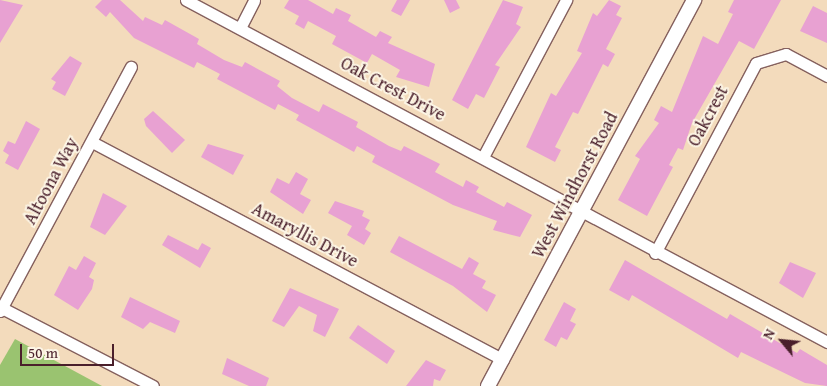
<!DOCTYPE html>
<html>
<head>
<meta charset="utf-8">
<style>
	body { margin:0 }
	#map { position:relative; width:827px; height:386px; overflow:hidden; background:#f3dbbc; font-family:"Gentium Book Plus",serif }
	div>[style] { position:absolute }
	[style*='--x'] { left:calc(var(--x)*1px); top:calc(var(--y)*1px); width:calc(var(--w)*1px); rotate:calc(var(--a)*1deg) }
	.green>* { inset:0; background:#9ac370 }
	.building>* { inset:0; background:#e8a1d2 }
	.roads { filter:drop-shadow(1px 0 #85615e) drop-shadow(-1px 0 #85615e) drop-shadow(0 1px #85615e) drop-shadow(0 -1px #85615e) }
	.minor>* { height:11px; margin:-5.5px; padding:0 5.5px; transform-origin:5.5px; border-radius:5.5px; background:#fff }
	.tertiary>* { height:14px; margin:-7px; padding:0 7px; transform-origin:7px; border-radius:7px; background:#fff }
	span { translate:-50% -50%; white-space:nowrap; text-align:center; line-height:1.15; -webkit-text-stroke:4px #fcf5e5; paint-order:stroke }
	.street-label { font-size:18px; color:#4a1f2b }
	.north { position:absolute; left:757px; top:316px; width:50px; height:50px; -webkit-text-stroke:4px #fcf5e5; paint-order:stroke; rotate:298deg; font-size:14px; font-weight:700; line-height:20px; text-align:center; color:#4a1f2b }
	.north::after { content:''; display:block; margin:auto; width:18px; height:22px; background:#4a1f2b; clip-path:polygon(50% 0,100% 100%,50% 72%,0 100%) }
	.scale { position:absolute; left:20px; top:344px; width:94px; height:22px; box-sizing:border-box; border:2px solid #4a1f2b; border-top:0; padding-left:6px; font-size:15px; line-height:18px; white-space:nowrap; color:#4a1f2b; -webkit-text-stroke:4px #fcf5e5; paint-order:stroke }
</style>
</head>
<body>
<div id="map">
	<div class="green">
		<div style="clip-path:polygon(15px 339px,102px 386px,0 386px,0 365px)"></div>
	</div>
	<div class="building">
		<div style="clip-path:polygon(0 0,23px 5px,0 43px)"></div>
		<div style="clip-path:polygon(102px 0,120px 0,143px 21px,145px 17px,162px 25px,165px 20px,199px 39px,197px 44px,224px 60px,242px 67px,245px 62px,280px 81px,277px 86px,292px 98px,319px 112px,323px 104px,358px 122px,356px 127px,389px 146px,401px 151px,404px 146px,440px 164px,435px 172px,463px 187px,466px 180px,479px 187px,476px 192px,504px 207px,507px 202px,532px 215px,520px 237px,493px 230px,497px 221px,453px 205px,372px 162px,375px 156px,357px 146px,354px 152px,296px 120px,299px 115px,278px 104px,275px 110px,217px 79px,220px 74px,197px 62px,194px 68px,134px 38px,110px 12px,106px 17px,95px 7px)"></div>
		<div style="clip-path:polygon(289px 0,308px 0,333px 14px,336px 8px,351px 15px,348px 21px,376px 37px,380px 31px,392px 37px,388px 43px,435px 64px,429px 87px,396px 77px,400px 70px,372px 54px,367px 63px,332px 44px,336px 36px,308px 21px,304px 29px,295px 24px,299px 16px,284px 8px)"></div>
		<div style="clip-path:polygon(397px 0,410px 0,401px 16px,391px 11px)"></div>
		<div style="clip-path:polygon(444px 0,456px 0,460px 8px,450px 13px)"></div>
		<div style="clip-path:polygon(503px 0,523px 7px,516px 24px,521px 27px,495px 65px,500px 67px,484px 98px,476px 94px,468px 109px,452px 100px)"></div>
		<div style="clip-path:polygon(609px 0,621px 6px,616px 15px,622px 18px,606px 49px,615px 54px,608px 67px,603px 64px,578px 114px,573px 112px,555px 147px,561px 150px,555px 162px,526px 147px,551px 93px,556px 96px,582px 53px,577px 51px,593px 13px,597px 16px)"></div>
		<div style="clip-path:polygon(734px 0,781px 0,754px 49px,739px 41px,692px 123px,683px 150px,678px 148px,669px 165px,673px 167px,647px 216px,618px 200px,640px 159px,635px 156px,659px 123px,654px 120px,661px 106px,672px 112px,703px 36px,718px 44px,733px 14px,728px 12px)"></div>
		<div style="clip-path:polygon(813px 6px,827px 13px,827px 43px,800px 31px)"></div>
		<div style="clip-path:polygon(70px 56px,82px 63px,65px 96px,52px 89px,56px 82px,51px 79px)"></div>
		<div style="clip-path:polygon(153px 111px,185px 140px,172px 153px,146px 126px,144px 119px)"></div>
		<div style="clip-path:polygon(26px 121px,40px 129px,18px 170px,5px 163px,9px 155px,3px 151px,8px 141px,15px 144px)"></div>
		<div style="clip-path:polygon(208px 144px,244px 155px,233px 175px,201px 157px)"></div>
		<div style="clip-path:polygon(296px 172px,308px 179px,300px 194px,311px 200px,303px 214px,270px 192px,277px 178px,289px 184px)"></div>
		<div style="clip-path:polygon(103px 193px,127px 206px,105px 235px,90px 227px)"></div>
		<div style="clip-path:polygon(335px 201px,364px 211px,362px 216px,370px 220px,365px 229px,371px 233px,364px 245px,347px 235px,352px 226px,328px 213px)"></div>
		<div style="clip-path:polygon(168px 235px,198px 250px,202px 243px,211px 248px,200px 268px,162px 245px)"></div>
		<div style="clip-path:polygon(399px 236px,462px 269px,469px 257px,479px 263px,473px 274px,486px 281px,482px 288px,496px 295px,487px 312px,453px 286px,390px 252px)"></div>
		<div style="clip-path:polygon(84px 256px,96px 263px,89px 277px,94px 280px,92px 289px,78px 310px,54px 295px,69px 266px,76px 270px)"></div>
		<div style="clip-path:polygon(625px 260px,727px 319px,730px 314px,797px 353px,800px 349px,810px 355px,827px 365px,827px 386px,805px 383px,741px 352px,738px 358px,632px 295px,629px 301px,609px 290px)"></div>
		<div style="clip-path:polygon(790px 262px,816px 273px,803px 298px,779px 283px)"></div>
		<div style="clip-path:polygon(290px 288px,339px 309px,325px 337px,313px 331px,317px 315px,299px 306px,284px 327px,272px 321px)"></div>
		<div style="clip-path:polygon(130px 297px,180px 321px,175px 333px,150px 322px,143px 329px,121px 317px)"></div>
		<div style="clip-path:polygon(564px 302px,576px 309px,570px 321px,576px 324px,567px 340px,561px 337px,556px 347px,544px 340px)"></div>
		<div style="clip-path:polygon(358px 325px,395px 351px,387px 364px,349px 338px)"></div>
		<div style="clip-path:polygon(227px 358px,269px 378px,266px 386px,249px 386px,222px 374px)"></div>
		<div style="clip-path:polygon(426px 360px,446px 370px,440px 381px,434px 379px,433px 386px,406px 386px)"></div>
	</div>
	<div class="roads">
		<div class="minor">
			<div style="--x:186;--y:0;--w:727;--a:28.08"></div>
			<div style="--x:240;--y:28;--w:31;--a:-63"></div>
			<div style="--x:92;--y:142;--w:465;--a:27.9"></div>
			<div style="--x:483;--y:157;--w:178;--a:-62.1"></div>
			<div style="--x:655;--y:253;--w:215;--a:-62"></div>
			<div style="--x:756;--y:63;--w:31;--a:-17"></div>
			<div style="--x:786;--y:54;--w:47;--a:28.2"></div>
			<div style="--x:0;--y:307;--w:172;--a:27.3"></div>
			<div style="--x:0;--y:311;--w:277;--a:-61.8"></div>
		</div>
		<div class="tertiary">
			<div style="--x:488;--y:386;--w:438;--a:-61.9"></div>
		</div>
	</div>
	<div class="street-label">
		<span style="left:393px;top:89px;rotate:28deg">Oak Crest Drive</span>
		<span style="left:708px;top:116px;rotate:-62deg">Oakcrest</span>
		<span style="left:51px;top:181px;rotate:-62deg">Altoona Way</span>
		<span style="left:575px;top:185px;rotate:-62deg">West Windhorst Road</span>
		<span style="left:305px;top:235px;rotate:28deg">Amaryllis Drive</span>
	</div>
	<div class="north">N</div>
	<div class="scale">50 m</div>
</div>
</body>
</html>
